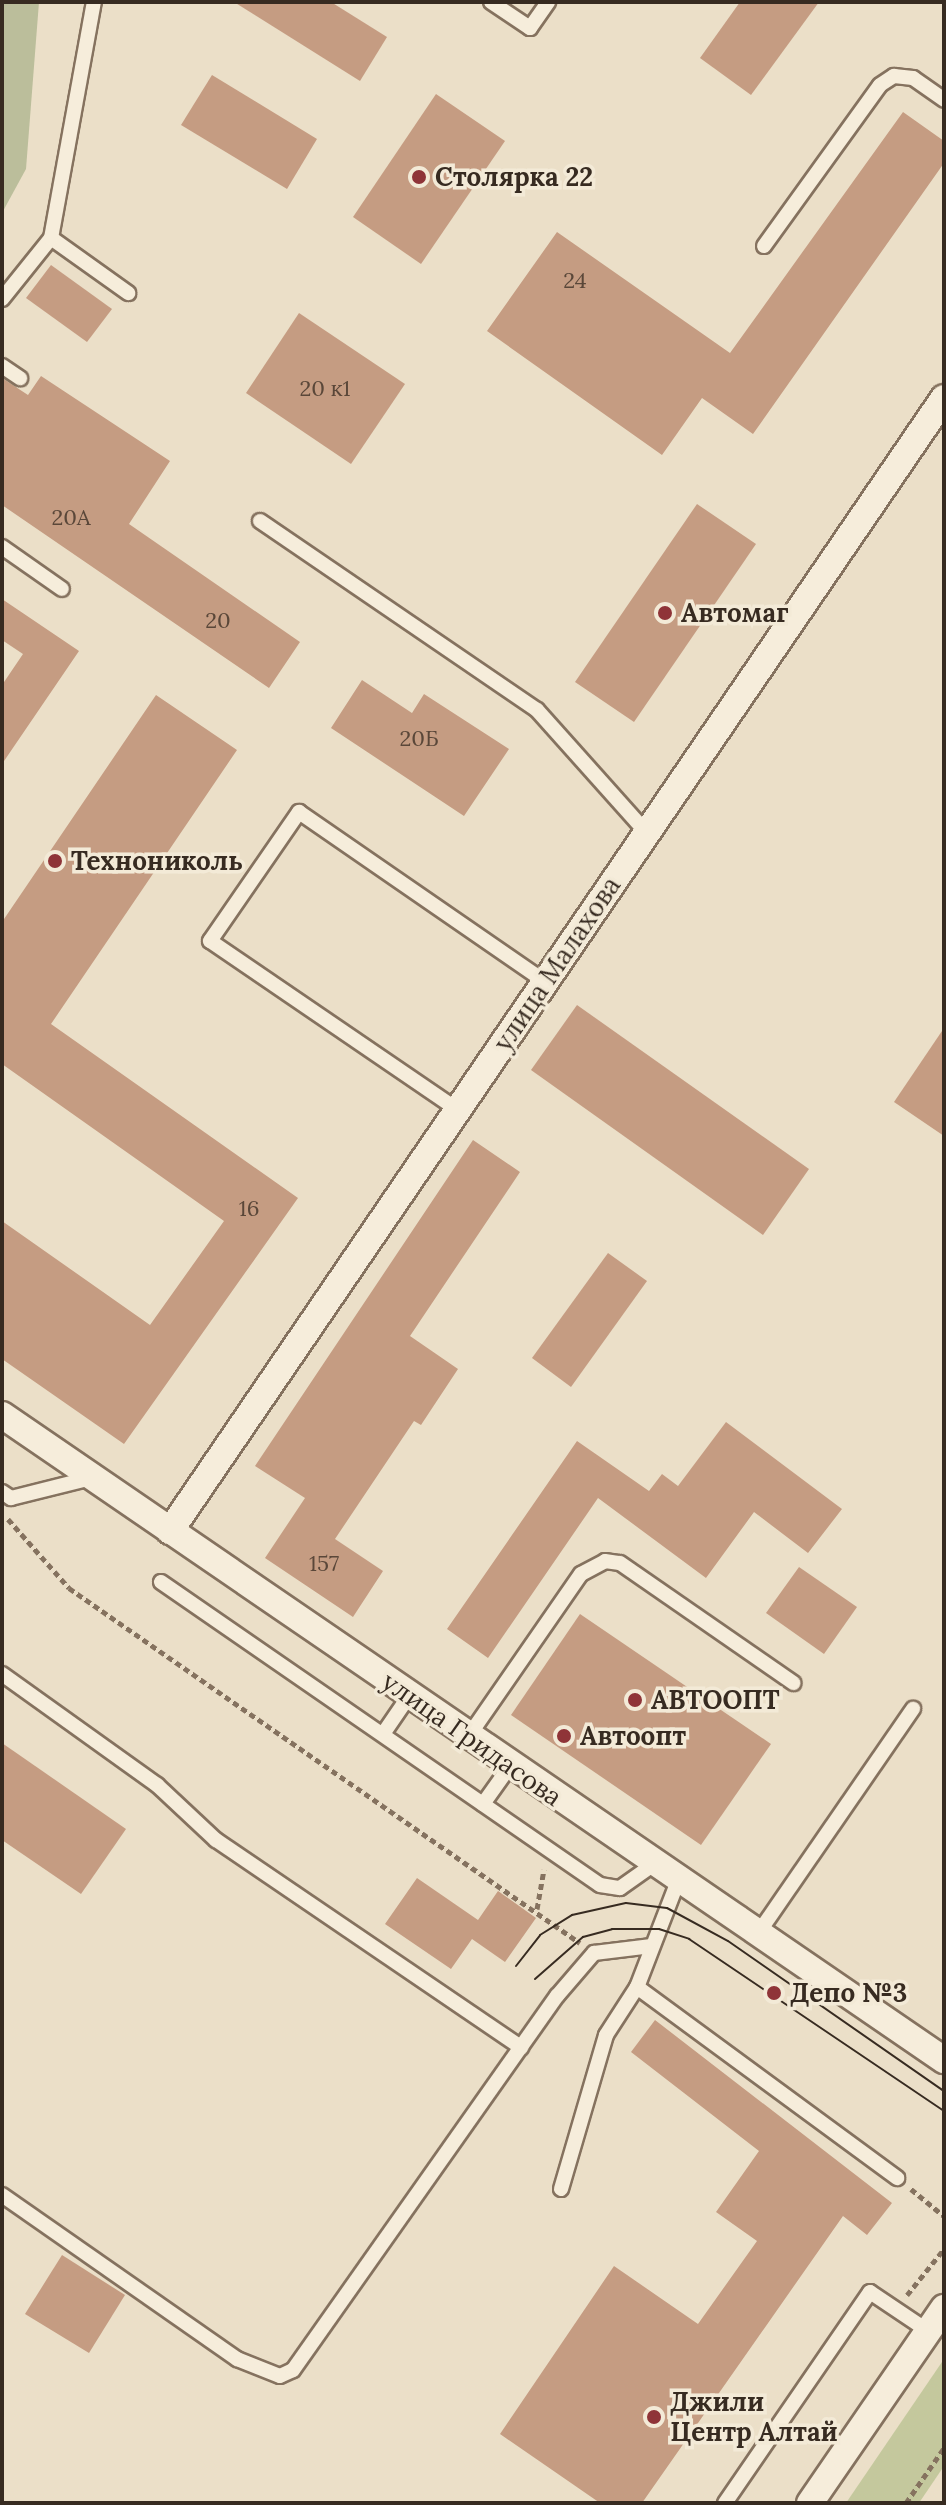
<!DOCTYPE html>
<html>
<head>
<meta charset="utf-8">
<style>
	body { margin:0 }
	#map { position:relative; width:946px; height:2505px; overflow:hidden; background:#ebdfc8; font-family:Lora,serif }
	div>[style] { position:absolute }
	[style*='--x'] { left:calc(var(--x)*1px); top:calc(var(--y)*1px); width:calc(var(--w)*1px); rotate:calc(var(--a)*1deg) }
	.green>* { inset:0; background:#c4c89d }
	.cemetery>* { inset:0; background:#bbbe9b }
	.building>* { inset:0; background:#c59c82 }
	.path>* { height:5px; margin-top:-2.5px; transform-origin:0; background:repeating-linear-gradient(90deg,#85725f 0 6px,transparent 0 10px) }
	.roads { filter:drop-shadow(2px 0 #85725f) drop-shadow(-2px 0 #85725f) drop-shadow(0 2px #85725f) drop-shadow(0 -2px #85725f) }
	.lane>* { height:14px; margin:-7px; padding:0 7px; transform-origin:7px; border-radius:7px; background:#f6eddb }
	.street>* { height:26px; margin:-13px; padding:0 13px; transform-origin:13px; border-radius:13px; background:#f6eddb }
	.tram>* { height:2px; margin:-1px; padding:0 1px; transform-origin:1px; border-radius:1px; background:#372b21 }
	.dots>* { width:22px; height:22px; translate:-50% -50%; box-sizing:border-box; border:4px solid #f3ead7; border-radius:50% }
	span { translate:-50% -50%; white-space:nowrap; text-align:center; line-height:1.15; -webkit-text-stroke:7px #f3ead7; paint-order:stroke }
	.number-label { font-size:22px; color:#5a4739 }
	.number-label span { -webkit-text-stroke-width:0 }
	.poi-label { font-size:26px; color:#372b21; font-weight:700 }
	.left { translate:0 -50%; text-align:left }
	.street-label { font-size:26px; color:#372b21 }
	.frame { position:absolute; inset:0; border:4px solid #372b21; pointer-events:none }
</style>
</head>
<body>
<div id="map">
	<div class="green">
		<div style="clip-path:polygon(944px 2359px,944px 2466px,919px 2503px,846px 2503px)"></div>
	</div>
	<div class="cemetery">
		<div style="clip-path:polygon(2px 2px,39px 2px,26px 169px,2px 213px)"></div>
	</div>
	<div class="building">
		<div style="clip-path:polygon(234px 2px,331px 2px,387px 37px,360px 81px)"></div>
		<div style="clip-path:polygon(740px 2px,819px 2px,751px 95px,700px 58px)"></div>
		<div style="clip-path:polygon(212px 75px,317px 139px,287px 189px,181px 125px)"></div>
		<div style="clip-path:polygon(436px 94px,505px 141px,421px 264px,353px 217px)"></div>
		<div style="clip-path:polygon(903px 112px,944px 141px,944px 163px,753px 434px,702px 398px,662px 455px,487px 331px,557px 232px,730px 353px)"></div>
		<div style="clip-path:polygon(51px 265px,112px 309px,87px 342px,26px 298px)"></div>
		<div style="clip-path:polygon(299px 313px,405px 384px,351px 464px,246px 393px)"></div>
		<div style="clip-path:polygon(41px 376px,170px 461px,129px 524px,300px 642px,269px 688px,2px 505px,2px 378px,28px 395px)"></div>
		<div style="clip-path:polygon(697px 504px,756px 544px,634px 722px,575px 682px)"></div>
		<div style="clip-path:polygon(2px 599px,79px 651px,2px 764px,2px 685px,23px 654px,2px 640px)"></div>
		<div style="clip-path:polygon(362px 680px,412px 713px,424px 694px,509px 749px,464px 816px,331px 728px)"></div>
		<div style="clip-path:polygon(156px 695px,237px 750px,51px 1024px,298px 1198px,124px 1444px,2px 1359px,2px 1221px,150px 1325px,224px 1221px,2px 1064px,2px 922px)"></div>
		<div style="clip-path:polygon(577px 1005px,809px 1169px,763px 1235px,531px 1070px)"></div>
		<div style="clip-path:polygon(944px 1028px,944px 1136px,894px 1102px)"></div>
		<div style="clip-path:polygon(473px 1140px,520px 1172px,410px 1336px,458px 1369px,421px 1425px,414px 1421px,335px 1539px,383px 1571px,353px 1617px,265px 1558px,305px 1498px,255px 1466px)"></div>
		<div style="clip-path:polygon(608px 1253px,647px 1281px,571px 1387px,532px 1358px)"></div>
		<div style="clip-path:polygon(726px 1422px,842px 1509px,808px 1553px,754px 1512px,706px 1578px,598px 1498px,488px 1658px,447px 1629px,577px 1441px,649px 1491px,662px 1474px,678px 1486px)"></div>
		<div style="clip-path:polygon(799px 1567px,857px 1607px,824px 1654px,766px 1613px)"></div>
		<div style="clip-path:polygon(580px 1614px,771px 1744px,701px 1845px,511px 1715px)"></div>
		<div style="clip-path:polygon(2px 1743px,126px 1829px,81px 1894px,2px 1840px)"></div>
		<div style="clip-path:polygon(417px 1878px,478px 1920px,498px 1891px,536px 1918px,505px 1962px,472px 1939px,451px 1969px,385px 1924px)"></div>
		<div style="clip-path:polygon(655px 2020px,892px 2203px,867px 2235px,843px 2216px,642px 2503px,600px 2503px,500px 2434px,614px 2266px,698px 2324px,757px 2241px,716px 2212px,759px 2151px,631px 2052px)"></div>
		<div style="clip-path:polygon(62px 2255px,125px 2295px,89px 2353px,25px 2314px)"></div>
	</div>
	<div class="path">
		<div style="--x:8;--y:1519;--w:92;--a:48.5"></div>
		<div style="--x:69;--y:1588;--w:622;--a:34.79"></div>
		<div style="--x:537;--y:1909;--w:40;--a:-80"></div>
		<div style="--x:911;--y:2189;--w:43;--a:39.3"></div>
		<div style="--x:907;--y:2295;--w:59;--a:-51.2"></div>
		<div style="--x:906;--y:2503;--w:67;--a:-55.4"></div>
	</div>
	<div class="roads">
		<div class="lane">
			<div style="--x:491;--y:2;--w:47;--a:33.7"></div>
			<div style="--x:530;--y:28;--w:32;--a:-55"></div>
			<div style="--x:51;--y:238;--w:95;--a:35.5"></div>
			<div style="--x:764;--y:246;--w:198;--a:-54.2"></div>
			<div style="--x:880;--y:85;--w:17;--a:-33"></div>
			<div style="--x:894;--y:76;--w:19;--a:6"></div>
			<div style="--x:913;--y:78;--w:38;--a:35"></div>
			<div style="--x:2;--y:299;--w:78;--a:-51.2"></div>
			<div style="--x:51;--y:238;--w:240;--a:-79.7"></div>
			<div style="--x:2;--y:366;--w:22;--a:34"></div>
			<div style="--x:260;--y:521;--w:335;--a:34.3"></div>
			<div style="--x:537;--y:710;--w:165;--a:48.2"></div>
			<div style="--x:2;--y:547;--w:73;--a:35"></div>
			<div style="--x:458;--y:1110;--w:300;--a:-145.7"></div>
			<div style="--x:210;--y:941;--w:157;--a:-55.4"></div>
			<div style="--x:299;--y:812;--w:299;--a:34.6"></div>
			<div style="--x:2;--y:1492;--w:11;--a:34"></div>
			<div style="--x:11;--y:1498;--w:82;--a:-14"></div>
			<div style="--x:161;--y:1582;--w:533;--a:34.61"></div>
			<div style="--x:600;--y:1885;--w:20;--a:9"></div>
			<div style="--x:620;--y:1888;--w:42;--a:-35.2"></div>
			<div style="--x:2;--y:1674;--w:191;--a:35.6"></div>
			<div style="--x:157;--y:1785;--w:81;--a:43"></div>
			<div style="--x:216;--y:1840;--w:369;--a:34.2"></div>
			<div style="--x:383;--y:1734;--w:46;--a:-55.6"></div>
			<div style="--x:468;--y:1737;--w:198;--a:-55.3"></div>
			<div style="--x:581;--y:1574;--w:27;--a:-28"></div>
			<div style="--x:605;--y:1561;--w:15;--a:8"></div>
			<div style="--x:620;--y:1563;--w:211;--a:34.7"></div>
			<div style="--x:483;--y:1804;--w:47;--a:-54.6"></div>
			<div style="--x:678;--y:1881;--w:114;--a:111.1"></div>
			<div style="--x:637;--y:1987;--w:323;--a:36.3"></div>
			<div style="--x:757;--y:1935;--w:275;--a:-55.4"></div>
			<div style="--x:561;--y:2189;--w:160;--a:-73.7"></div>
			<div style="--x:606;--y:2035;--w:57;--a:-57.1"></div>
			<div style="--x:2;--y:2195;--w:287;--a:34.9"></div>
			<div style="--x:237;--y:2359;--w:46;--a:21.6"></div>
			<div style="--x:280;--y:2376;--w:14;--a:-25"></div>
			<div style="--x:293;--y:2370;--w:458;--a:-54.8"></div>
			<div style="--x:557;--y:1996;--w:57;--a:-49.3"></div>
			<div style="--x:594;--y:1953;--w:58;--a:-6.9"></div>
			<div style="--x:725;--y:2503;--w:256;--a:-55.5"></div>
			<div style="--x:870;--y:2292;--w:70;--a:33.9"></div>
		</div>
		<div class="street">
			<div style="--x:2;--y:1415;--w:1142;--a:34.4"></div>
			<div style="--x:170;--y:1531;--w:1372;--a:-55.66"></div>
			<div style="--x:810;--y:2503;--w:237;--a:-55.5"></div>
		</div>
	</div>
	<div class="tram">
		<div style="--x:516;--y:1966;--w:39;--a:-52"></div>
		<div style="--x:540;--y:1935;--w:38;--a:-32"></div>
		<div style="--x:572;--y:1915;--w:55;--a:-12.5"></div>
		<div style="--x:626;--y:1903;--w:41;--a:7"></div>
		<div style="--x:667;--y:1908;--w:69;--a:28.4"></div>
		<div style="--x:728;--y:1941;--w:263;--a:34.8"></div>
		<div style="--x:535;--y:1979;--w:64;--a:-41.2"></div>
		<div style="--x:583;--y:1937;--w:30;--a:-15"></div>
		<div style="--x:612;--y:1929;--w:47;--a:0"></div>
		<div style="--x:659;--y:1929;--w:32;--a:18"></div>
		<div style="--x:689;--y:1939;--w:308;--a:34"></div>
	</div>
	<div class="dots">
		<div style="left:419px;top:177px;background:#8f3438"></div>
		<div style="left:665px;top:613px;background:#8f3438"></div>
		<div style="left:55px;top:861px;background:#8f3438"></div>
		<div style="left:635px;top:1700px;background:#8f3438"></div>
		<div style="left:564px;top:1736px;background:#8f3438"></div>
		<div style="left:774px;top:1993px;background:#8f3438"></div>
		<div style="left:654px;top:2417px;background:#8f3438"></div>
	</div>
	<div class="number-label">
		<span style="left:575px;top:281px">24</span>
		<span style="left:325px;top:389px">20 к1</span>
		<span style="left:71px;top:518px">20А</span>
		<span style="left:218px;top:621px">20</span>
		<span style="left:419px;top:739px">20Б</span>
		<span style="left:249px;top:1209px">16</span>
		<span style="left:324px;top:1564px">157</span>
	</div>
	<div class="poi-label">
		<span class="left" style="left:435px;top:177px">Столярка 22</span>
		<span class="left" style="left:681px;top:613px">Автомаг</span>
		<span class="left" style="left:71px;top:861px">Технониколь</span>
		<span class="left" style="left:651px;top:1700px">АВТООПТ</span>
		<span class="left" style="left:580px;top:1736px">Автоопт</span>
		<span class="left" style="left:790px;top:1993px">Депо №3</span>
		<span class="left" style="left:670px;top:2417px">Джили<br>Центр Алтай</span>
	</div>
	<div class="street-label">
		<span style="left:557px;top:964px;rotate:-56deg">улица Малахова</span>
		<span style="left:472px;top:1739px;rotate:35deg">улица Гридасова</span>
	</div>
	<div class="frame"></div>
</div>
</body>
</html>
